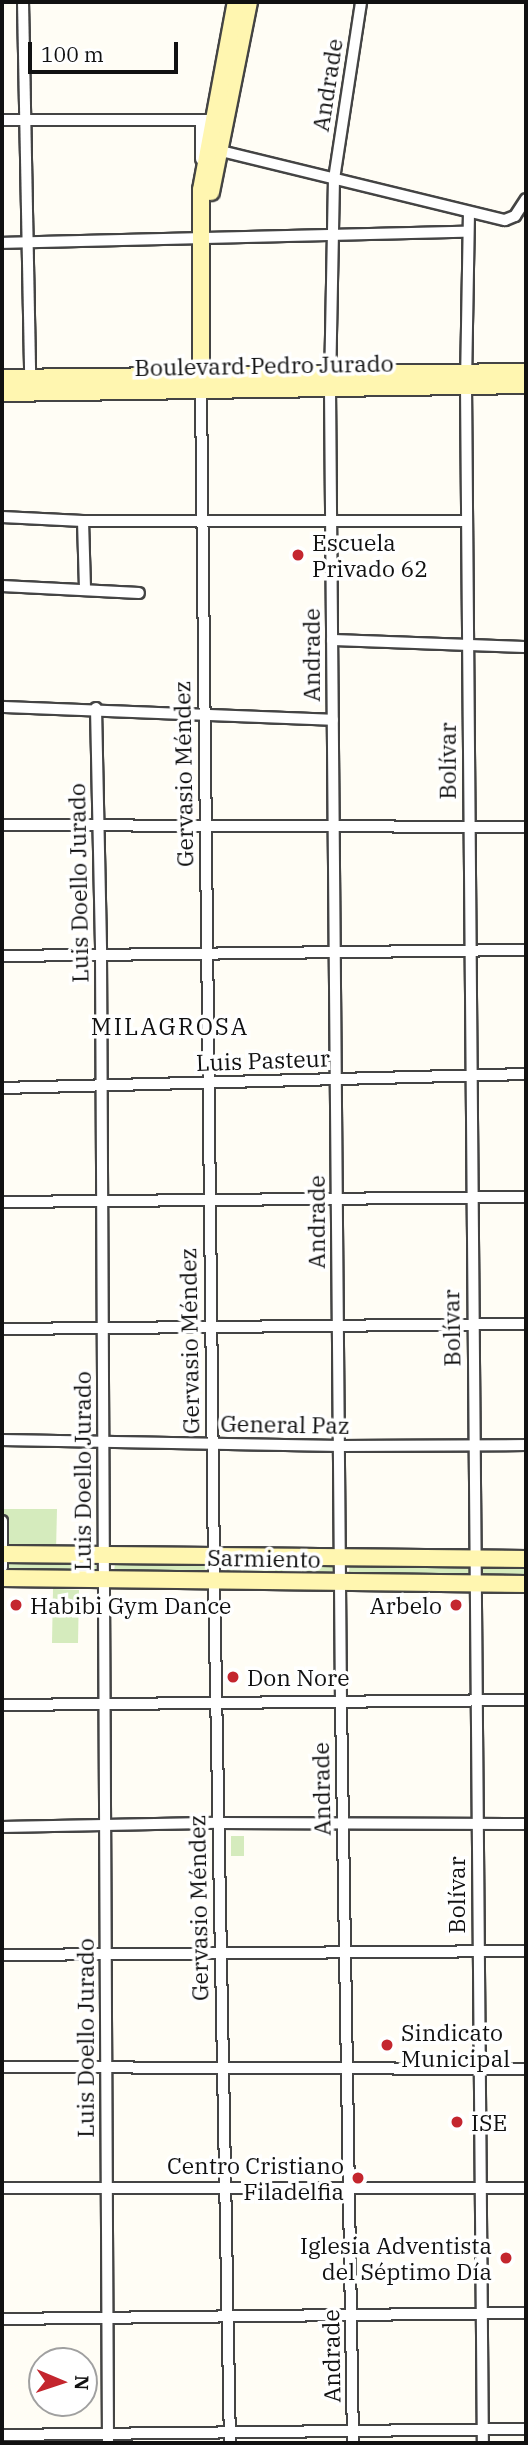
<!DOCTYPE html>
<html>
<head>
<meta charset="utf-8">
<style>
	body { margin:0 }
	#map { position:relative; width:528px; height:2445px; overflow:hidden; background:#fffdf5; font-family:"IBM Plex Serif",serif }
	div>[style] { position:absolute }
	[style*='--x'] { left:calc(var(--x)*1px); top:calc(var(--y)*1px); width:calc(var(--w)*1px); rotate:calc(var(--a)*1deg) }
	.green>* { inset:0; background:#d5ebbd }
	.roads { filter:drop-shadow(2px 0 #444) drop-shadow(-2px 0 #444) drop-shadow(0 2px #444) drop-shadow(0 -2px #444) }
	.street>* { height:10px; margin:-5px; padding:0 5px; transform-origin:5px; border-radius:5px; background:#fff }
	.secondary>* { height:16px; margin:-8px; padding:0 8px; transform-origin:8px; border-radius:8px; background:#fff6b0 }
	.dots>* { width:19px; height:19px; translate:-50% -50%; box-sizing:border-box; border:4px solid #fff; border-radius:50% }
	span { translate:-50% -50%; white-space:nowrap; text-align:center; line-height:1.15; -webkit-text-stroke:7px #fff; paint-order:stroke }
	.street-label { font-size:23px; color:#111 }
	.poi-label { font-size:23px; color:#111 }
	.left { translate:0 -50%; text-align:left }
	.right { translate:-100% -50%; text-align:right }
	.neighbourhood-label { font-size:24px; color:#111; letter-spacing:2px }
	.frame { position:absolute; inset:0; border:4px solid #111; pointer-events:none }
	.north { position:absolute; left:28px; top:2347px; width:70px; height:70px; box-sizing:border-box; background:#fff; border:2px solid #a0a0a0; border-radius:50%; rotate:92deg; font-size:19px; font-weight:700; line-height:28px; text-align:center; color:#111 }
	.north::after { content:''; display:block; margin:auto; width:24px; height:32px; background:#c4262e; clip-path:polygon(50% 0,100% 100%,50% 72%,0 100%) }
	.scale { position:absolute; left:28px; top:42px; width:150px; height:32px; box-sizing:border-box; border:4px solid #111; border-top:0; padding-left:9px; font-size:21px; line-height:24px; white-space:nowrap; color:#111; -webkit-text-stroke:5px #fff; paint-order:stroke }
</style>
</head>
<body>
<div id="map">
	<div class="green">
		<div style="clip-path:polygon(2px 1509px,57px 1509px,56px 1551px,3px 1546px)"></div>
		<div style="clip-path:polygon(9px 1561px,95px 1562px,97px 1570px,6px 1571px)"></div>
		<div style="clip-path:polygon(227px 1562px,333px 1564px,334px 1569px,331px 1575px,226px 1573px)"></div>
		<div style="clip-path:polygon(468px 1562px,469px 1573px,466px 1577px,351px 1575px,349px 1572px,350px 1563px)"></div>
		<div style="clip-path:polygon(115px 1563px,207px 1563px,209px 1568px,207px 1573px,114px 1572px)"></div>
		<div style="clip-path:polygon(526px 1563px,526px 1578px,483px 1577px,481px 1573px,482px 1565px)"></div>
		<div style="clip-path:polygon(53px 1589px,79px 1590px,78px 1643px,52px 1643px)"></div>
		<div style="clip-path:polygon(231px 1836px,244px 1836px,244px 1856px,231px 1856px)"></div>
	</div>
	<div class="roads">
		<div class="street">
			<div style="--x:23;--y:2;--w:380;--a:88.9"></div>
			<div style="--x:2;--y:120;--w:219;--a:0"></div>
			<div style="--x:221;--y:151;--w:292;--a:13.7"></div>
			<div style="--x:505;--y:220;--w:11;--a:-22"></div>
			<div style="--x:515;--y:216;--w:20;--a:-57"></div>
			<div style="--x:201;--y:159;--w:39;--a:-90"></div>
			<div style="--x:469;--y:212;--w:173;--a:91"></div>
			<div style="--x:466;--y:385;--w:2058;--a:89.53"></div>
			<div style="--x:2;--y:243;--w:466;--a:-1.4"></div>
			<div style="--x:201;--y:389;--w:1191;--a:89.37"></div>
			<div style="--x:214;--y:1580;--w:863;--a:88.94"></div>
			<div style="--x:2;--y:517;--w:81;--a:2.8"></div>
			<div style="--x:83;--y:521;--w:384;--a:0"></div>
			<div style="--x:83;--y:521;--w:69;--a:88.3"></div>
			<div style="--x:2;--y:586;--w:137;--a:2.9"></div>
			<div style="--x:332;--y:640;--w:194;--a:2.1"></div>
			<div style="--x:2;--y:707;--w:331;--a:2.2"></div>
			<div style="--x:96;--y:708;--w:247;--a:88.8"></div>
			<div style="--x:101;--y:955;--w:1488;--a:89.73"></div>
			<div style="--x:2;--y:825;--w:524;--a:0.22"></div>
			<div style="--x:2;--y:956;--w:524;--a:-0.66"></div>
			<div style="--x:2;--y:1088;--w:524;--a:-1.53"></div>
			<div style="--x:2;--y:1202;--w:524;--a:-0.55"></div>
			<div style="--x:2;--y:1329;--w:524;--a:-0.55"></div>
			<div style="--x:2;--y:1440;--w:339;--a:1"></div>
			<div style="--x:341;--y:1446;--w:185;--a:-0.3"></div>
			<div style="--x:2;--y:1521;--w:46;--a:90"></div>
			<div style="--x:2;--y:1705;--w:524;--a:-0.55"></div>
			<div style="--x:2;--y:1827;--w:217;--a:-1.1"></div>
			<div style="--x:219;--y:1823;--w:307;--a:0.2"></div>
			<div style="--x:2;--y:1955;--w:524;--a:-0.44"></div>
			<div style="--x:2;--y:2067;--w:524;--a:0.22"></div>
			<div style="--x:2;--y:2188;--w:524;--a:0"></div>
			<div style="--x:2;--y:2319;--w:524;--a:-0.66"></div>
			<div style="--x:2;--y:2435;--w:524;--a:-0.66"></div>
			<div style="--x:353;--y:2443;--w:741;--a:-90.93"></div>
			<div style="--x:341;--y:1702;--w:1315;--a:-90.48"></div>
			<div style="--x:330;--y:387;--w:208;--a:-88.9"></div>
			<div style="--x:334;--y:179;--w:179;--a:-81.3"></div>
		</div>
		<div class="secondary">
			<div style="--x:211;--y:192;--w:194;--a:-78.7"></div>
			<div style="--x:2;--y:378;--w:524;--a:-0.66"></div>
			<div style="--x:201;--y:387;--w:197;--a:-90"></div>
			<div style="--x:201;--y:190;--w:191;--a:-79.5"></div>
			<div style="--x:2;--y:393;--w:524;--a:-0.87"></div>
			<div style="--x:2;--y:1554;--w:524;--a:0.55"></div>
			<div style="--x:2;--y:1578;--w:524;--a:0.66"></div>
		</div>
	</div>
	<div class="dots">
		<div style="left:298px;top:555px;background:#c4262e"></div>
		<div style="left:16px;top:1605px;background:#c4262e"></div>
		<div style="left:456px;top:1605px;background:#c4262e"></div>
		<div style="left:233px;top:1677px;background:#c4262e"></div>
		<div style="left:387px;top:2045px;background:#c4262e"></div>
		<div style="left:457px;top:2122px;background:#c4262e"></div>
		<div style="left:358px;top:2178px;background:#c4262e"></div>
		<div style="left:506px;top:2258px;background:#c4262e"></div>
	</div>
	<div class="street-label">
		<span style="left:327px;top:85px;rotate:-81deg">Andrade</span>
		<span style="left:264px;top:365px;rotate:-1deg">Boulevard Pedro Jurado</span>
		<span style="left:311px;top:655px;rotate:-90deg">Andrade</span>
		<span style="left:447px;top:761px;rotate:-90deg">Bolívar</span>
		<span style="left:183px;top:774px;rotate:-91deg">Gervasio Méndez</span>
		<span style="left:78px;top:883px;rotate:-91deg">Luis Doello Jurado</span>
		<span style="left:263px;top:1060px;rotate:-2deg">Luis Pasteur</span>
		<span style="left:316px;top:1222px;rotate:-90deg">Andrade</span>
		<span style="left:451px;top:1328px;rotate:-91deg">Bolívar</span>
		<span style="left:189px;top:1341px;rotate:-91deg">Gervasio Méndez</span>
		<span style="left:285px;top:1424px;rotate:1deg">General Paz</span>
		<span style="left:82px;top:1471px;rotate:-90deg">Luis Doello Jurado</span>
		<span style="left:264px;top:1558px;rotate:1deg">Sarmiento</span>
		<span style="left:321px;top:1789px;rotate:-91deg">Andrade</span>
		<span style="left:456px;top:1895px;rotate:-90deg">Bolívar</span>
		<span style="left:198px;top:1908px;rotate:-91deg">Gervasio Méndez</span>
		<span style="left:85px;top:2038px;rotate:-90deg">Luis Doello Jurado</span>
		<span style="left:331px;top:2356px;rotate:-91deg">Andrade</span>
	</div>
	<div class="poi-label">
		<span class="left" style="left:312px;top:555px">Escuela<br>Privado 62</span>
		<span class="left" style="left:30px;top:1605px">Habibi Gym Dance</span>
		<span class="right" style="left:442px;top:1605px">Arbelo</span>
		<span class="left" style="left:247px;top:1677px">Don Nore</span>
		<span class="left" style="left:401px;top:2045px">Sindicato<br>Municipal</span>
		<span class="left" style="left:471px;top:2122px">ISE</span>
		<span class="right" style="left:344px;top:2178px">Centro Cristiano<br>Filadelfia</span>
		<span class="right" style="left:492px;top:2258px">Iglesia Adventista<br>del Séptimo Día</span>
	</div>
	<div class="neighbourhood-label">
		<span style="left:170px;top:1027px">MILAGROSA</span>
	</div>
	<div class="frame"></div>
	<div class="north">N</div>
	<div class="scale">100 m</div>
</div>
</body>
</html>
